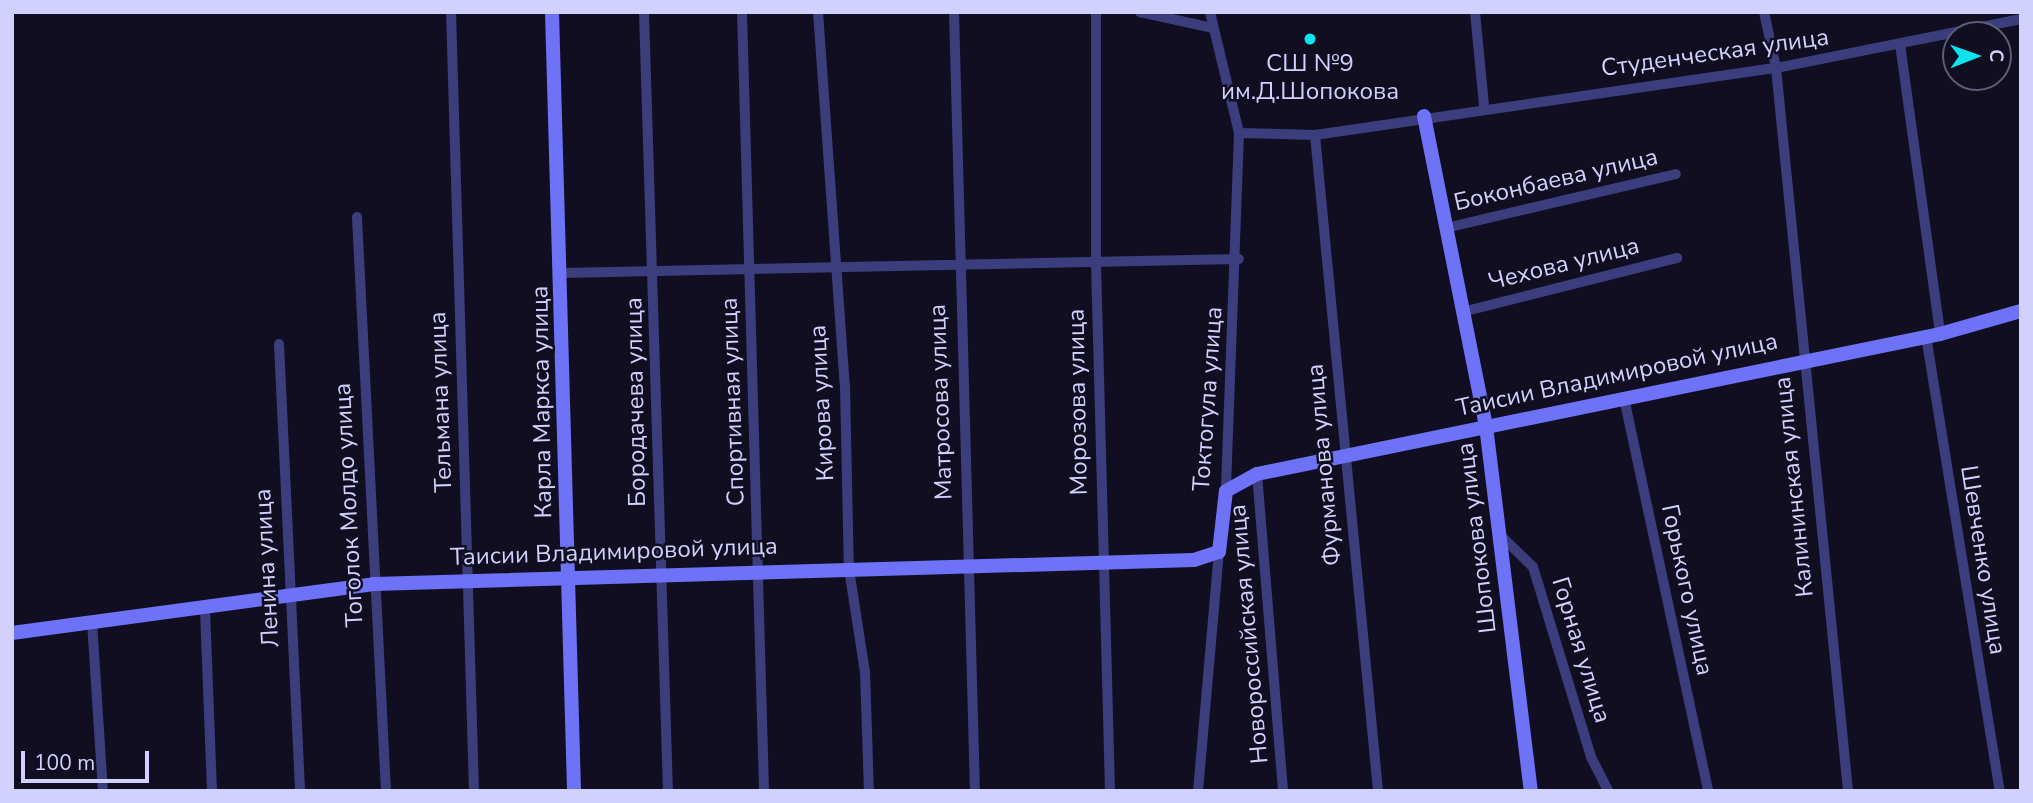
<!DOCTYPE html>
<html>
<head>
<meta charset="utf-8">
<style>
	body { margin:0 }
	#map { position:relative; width:2033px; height:803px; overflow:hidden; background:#100e20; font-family:"Nunito Sans",sans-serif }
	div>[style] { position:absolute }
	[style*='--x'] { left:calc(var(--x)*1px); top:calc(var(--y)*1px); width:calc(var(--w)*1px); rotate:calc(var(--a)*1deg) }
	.street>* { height:10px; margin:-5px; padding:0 5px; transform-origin:5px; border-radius:5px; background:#3c3d7d }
	.secondary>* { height:14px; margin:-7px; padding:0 7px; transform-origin:7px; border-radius:7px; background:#6d72f7 }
	.dots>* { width:19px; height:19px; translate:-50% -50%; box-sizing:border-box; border:4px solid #100e20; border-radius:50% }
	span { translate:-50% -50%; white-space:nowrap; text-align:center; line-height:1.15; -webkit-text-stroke:5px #100e20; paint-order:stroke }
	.street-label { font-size:24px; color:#d2d0fc }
	.poi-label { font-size:24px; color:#d2d0fc }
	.frame { position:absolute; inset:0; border:14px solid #d2d0fc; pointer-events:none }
	.north { position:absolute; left:1942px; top:21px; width:70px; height:70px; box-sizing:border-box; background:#100e20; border:2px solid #5e5c78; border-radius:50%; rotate:89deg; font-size:19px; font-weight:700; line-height:28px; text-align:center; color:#d2d0fc }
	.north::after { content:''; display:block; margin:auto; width:24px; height:32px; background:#0de3ec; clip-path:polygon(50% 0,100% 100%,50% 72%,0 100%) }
	.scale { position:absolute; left:21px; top:751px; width:128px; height:32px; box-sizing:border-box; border:4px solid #d2d0fc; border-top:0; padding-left:9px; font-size:21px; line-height:24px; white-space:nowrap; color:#d2d0fc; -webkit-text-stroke:5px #100e20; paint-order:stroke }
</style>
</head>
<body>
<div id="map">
	<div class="street">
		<div style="--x:451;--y:12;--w:779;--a:88.31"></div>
		<div style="--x:644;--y:12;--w:779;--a:88.24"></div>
		<div style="--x:742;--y:12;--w:779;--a:88.38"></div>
		<div style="--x:818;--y:12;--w:374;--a:85.9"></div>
		<div style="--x:845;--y:385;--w:184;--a:88.8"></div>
		<div style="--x:849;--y:569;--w:104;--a:81.2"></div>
		<div style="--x:865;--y:672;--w:119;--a:88.1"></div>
		<div style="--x:954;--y:12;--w:779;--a:88.46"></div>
		<div style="--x:1096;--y:12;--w:251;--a:90"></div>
		<div style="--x:1096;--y:263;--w:528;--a:88.48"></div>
		<div style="--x:1140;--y:12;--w:75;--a:12.4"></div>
		<div style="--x:1210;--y:12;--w:124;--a:76.5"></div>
		<div style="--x:1239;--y:133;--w:358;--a:92.1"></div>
		<div style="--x:1475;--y:12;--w:94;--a:84.5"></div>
		<div style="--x:1764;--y:12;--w:57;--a:77.9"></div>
		<div style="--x:1776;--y:68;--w:727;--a:84.31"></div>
		<div style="--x:1900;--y:44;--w:293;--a:82.1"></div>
		<div style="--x:1239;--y:133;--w:76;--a:1.5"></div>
		<div style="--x:1315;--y:135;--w:466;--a:-8.3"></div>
		<div style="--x:1776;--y:68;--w:250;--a:-11.3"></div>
		<div style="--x:1315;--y:135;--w:659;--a:84.51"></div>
		<div style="--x:357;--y:217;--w:575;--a:87.11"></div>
		<div style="--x:1446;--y:228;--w:236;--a:-13.2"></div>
		<div style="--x:563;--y:273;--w:676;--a:-1.19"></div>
		<div style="--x:1462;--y:312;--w:222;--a:-14.1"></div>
		<div style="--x:1926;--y:336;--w:461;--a:80.8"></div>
		<div style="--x:279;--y:344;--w:447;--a:87.3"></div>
		<div style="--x:1624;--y:398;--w:402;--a:77.9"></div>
		<div style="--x:1257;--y:474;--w:318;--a:85.3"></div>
		<div style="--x:1498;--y:533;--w:49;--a:44.2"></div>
		<div style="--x:1533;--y:567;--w:199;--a:73"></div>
		<div style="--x:1591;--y:757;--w:38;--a:63"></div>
		<div style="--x:205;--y:609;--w:182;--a:87.8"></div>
		<div style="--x:92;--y:622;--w:169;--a:86.3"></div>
		<div style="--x:1198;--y:791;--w:240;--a:-85"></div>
	</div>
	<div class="secondary">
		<div style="--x:552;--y:12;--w:779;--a:88.38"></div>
		<div style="--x:1424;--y:116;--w:316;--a:78.7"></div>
		<div style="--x:1486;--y:426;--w:368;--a:83"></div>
		<div style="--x:12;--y:633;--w:365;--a:-7.7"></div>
		<div style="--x:374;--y:584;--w:820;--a:-1.68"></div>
		<div style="--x:1194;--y:560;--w:26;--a:-18"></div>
		<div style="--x:1219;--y:552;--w:61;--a:-83.5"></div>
		<div style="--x:1226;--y:491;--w:35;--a:-29"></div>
		<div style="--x:1257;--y:474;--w:697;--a:-11.58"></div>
		<div style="--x:1940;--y:334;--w:84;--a:-15.9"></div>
	</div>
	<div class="dots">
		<div style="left:1310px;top:39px;background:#0de3ec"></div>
	</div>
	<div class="street-label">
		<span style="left:1715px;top:53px;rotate:-8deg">Студенческая улица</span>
		<span style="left:1556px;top:180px;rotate:-13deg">Боконбаева улица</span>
		<span style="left:1564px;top:264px;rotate:-14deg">Чехова улица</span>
		<span style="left:1617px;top:375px;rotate:-12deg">Таисии Владимировой улица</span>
		<span style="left:1208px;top:399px;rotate:-86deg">Токтогула улица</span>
		<span style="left:441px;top:402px;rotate:-92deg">Тельмана улица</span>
		<span style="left:542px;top:402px;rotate:-91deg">Карла Маркса улица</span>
		<span style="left:636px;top:402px;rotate:-91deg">Бородачева улица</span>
		<span style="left:733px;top:402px;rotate:-92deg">Спортивная улица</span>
		<span style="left:941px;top:402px;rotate:-92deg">Матросова улица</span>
		<span style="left:1078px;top:402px;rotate:-91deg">Морозова улица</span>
		<span style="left:822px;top:403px;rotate:-93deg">Кирова улица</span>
		<span style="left:1324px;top:465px;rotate:-95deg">Фурманова улица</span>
		<span style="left:1794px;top:487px;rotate:-96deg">Калининская улица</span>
		<span style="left:349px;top:505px;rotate:-93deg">Тоголок Молдо улица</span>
		<span style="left:1477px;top:538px;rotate:-97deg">Шопокова улица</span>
		<span style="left:614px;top:552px;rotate:-2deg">Таисии Владимировой улица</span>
		<span style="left:1983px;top:560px;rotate:81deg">Шевченко улица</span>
		<span style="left:267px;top:568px;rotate:-93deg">Ленина улица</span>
		<span style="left:1687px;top:590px;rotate:78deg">Горького улица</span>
		<span style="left:1249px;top:634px;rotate:-95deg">Новороссийская улица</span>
		<span style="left:1581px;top:650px;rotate:73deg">Горная улица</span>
	</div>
	<div class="poi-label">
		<span style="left:1310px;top:78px">СШ №9<br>им.Д.Шопокова</span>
	</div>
	<div class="frame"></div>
	<div class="north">С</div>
	<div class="scale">100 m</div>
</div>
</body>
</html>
